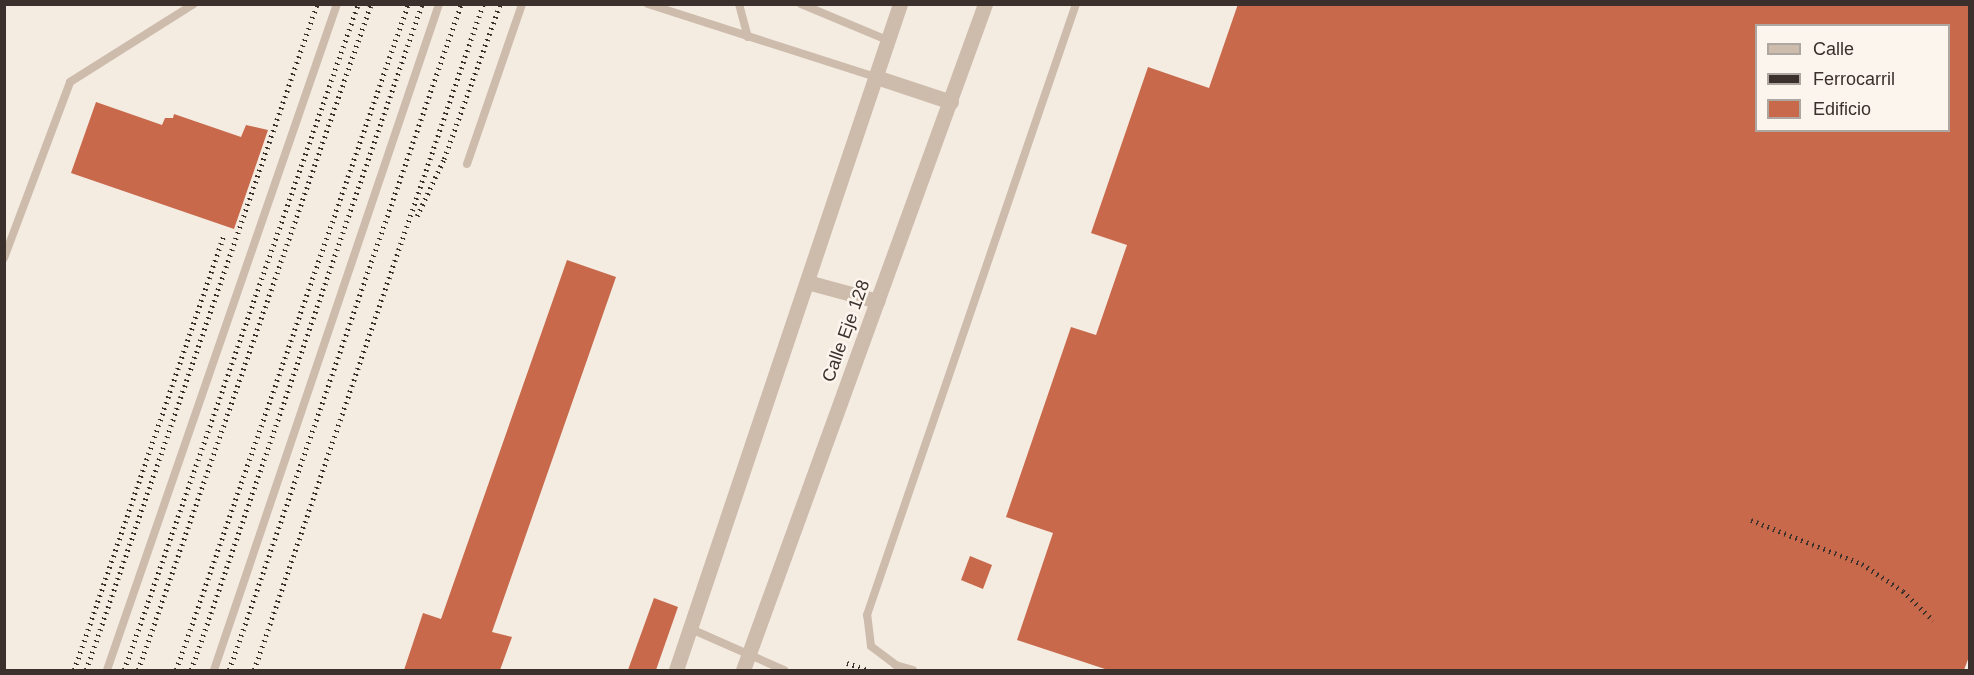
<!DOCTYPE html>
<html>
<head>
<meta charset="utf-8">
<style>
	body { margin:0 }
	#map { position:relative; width:1974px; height:675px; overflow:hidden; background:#f4ebe1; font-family:Arial,sans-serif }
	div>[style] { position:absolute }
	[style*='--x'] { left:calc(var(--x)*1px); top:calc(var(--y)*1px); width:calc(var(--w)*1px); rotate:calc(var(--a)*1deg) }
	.building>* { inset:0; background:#c8694b }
	.service>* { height:8px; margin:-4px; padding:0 4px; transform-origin:4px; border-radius:4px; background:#cdbbac }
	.minor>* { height:15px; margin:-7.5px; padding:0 7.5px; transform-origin:7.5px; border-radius:7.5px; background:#cdbbac }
	.rail>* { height:4.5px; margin-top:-2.25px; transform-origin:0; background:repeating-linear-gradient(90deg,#3b302b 0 1.5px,transparent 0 6px) }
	span { translate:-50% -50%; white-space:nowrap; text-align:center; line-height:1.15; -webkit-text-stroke:5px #fbf5ee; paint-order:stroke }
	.street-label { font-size:18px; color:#3b302b }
	.frame { position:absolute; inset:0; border:6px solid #3b302b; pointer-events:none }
	.legend { position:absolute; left:1755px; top:24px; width:195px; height:108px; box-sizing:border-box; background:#fbf5ee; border:2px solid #aea6a0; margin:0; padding:8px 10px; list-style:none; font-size:18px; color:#3b302b }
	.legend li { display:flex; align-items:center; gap:12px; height:30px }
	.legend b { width:30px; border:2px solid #aea6a0 }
</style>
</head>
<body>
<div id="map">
	<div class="building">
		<div style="clip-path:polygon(evenodd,1238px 4px,1970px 4px,1970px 654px,1964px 670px,1108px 670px,1017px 640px,1053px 533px,1006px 517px,1071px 327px,1096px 335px,1127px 245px,1091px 233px,1148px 67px,1209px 88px,1238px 4px,1756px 26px,1948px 26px,1948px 130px,1756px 130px,1756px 26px)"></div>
		<div style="clip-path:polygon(96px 102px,162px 125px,165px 118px,173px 118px,174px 114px,241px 137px,246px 125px,268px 130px,234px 229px,71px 173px)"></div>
		<div style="clip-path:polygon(567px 260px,616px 277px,492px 632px,512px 637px,500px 670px,404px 670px,423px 613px,441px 619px)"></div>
		<div style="clip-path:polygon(970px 556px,992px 565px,983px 589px,961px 580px)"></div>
		<div style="clip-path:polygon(654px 598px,678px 607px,656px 670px,628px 670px)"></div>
	</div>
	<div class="service">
		<div style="--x:648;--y:4;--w:239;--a:17.8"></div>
		<div style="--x:739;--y:4;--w:34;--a:75"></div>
		<div style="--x:801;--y:4;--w:93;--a:22.7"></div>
		<div style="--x:467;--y:164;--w:169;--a:-71"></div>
		<div style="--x:4;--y:258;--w:188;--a:-69.4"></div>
		<div style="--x:70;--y:82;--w:146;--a:-32.2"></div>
		<div style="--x:691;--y:629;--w:102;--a:23.8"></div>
		<div style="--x:107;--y:670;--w:705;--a:-70.95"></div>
		<div style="--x:214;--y:670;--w:703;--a:-71.33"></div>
		<div style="--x:913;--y:670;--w:18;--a:-164"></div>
		<div style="--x:896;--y:665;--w:31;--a:-143"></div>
		<div style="--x:871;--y:646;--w:31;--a:-97"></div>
		<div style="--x:867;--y:615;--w:646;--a:-71.12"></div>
	</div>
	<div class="minor">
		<div style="--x:876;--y:77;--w:79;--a:18.4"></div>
		<div style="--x:807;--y:282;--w:73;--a:15"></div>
		<div style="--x:676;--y:670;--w:703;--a:-71.41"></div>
		<div style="--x:743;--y:670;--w:709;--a:-70.03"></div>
	</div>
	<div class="rail">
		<div style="--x:417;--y:216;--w:63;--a:-64.7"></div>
		<div style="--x:444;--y:159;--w:165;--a:-70.1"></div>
		<div style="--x:1751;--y:520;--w:119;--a:21.6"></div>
		<div style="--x:1862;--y:564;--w:49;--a:33.4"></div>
		<div style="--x:1903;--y:591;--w:42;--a:44"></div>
		<div style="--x:847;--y:663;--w:22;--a:18"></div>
		<div style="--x:74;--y:670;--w:460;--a:-71"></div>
		<div style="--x:86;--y:670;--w:705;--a:-70.87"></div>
		<div style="--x:124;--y:670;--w:706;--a:-70.64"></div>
		<div style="--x:138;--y:670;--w:706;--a:-70.72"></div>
		<div style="--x:176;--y:670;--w:705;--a:-70.79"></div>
		<div style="--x:191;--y:670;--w:705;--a:-70.87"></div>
		<div style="--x:229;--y:670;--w:705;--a:-70.79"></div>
		<div style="--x:254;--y:670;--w:704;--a:-71.02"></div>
	</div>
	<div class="street-label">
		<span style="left:846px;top:331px;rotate:-70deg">Calle Eje 128</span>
	</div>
	<div class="frame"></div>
	<ul class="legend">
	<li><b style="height:8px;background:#cdbbac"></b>Calle</li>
	<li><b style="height:8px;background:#3b302b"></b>Ferrocarril</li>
	<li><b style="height:16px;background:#c8694b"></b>Edificio</li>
	</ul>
</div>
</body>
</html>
